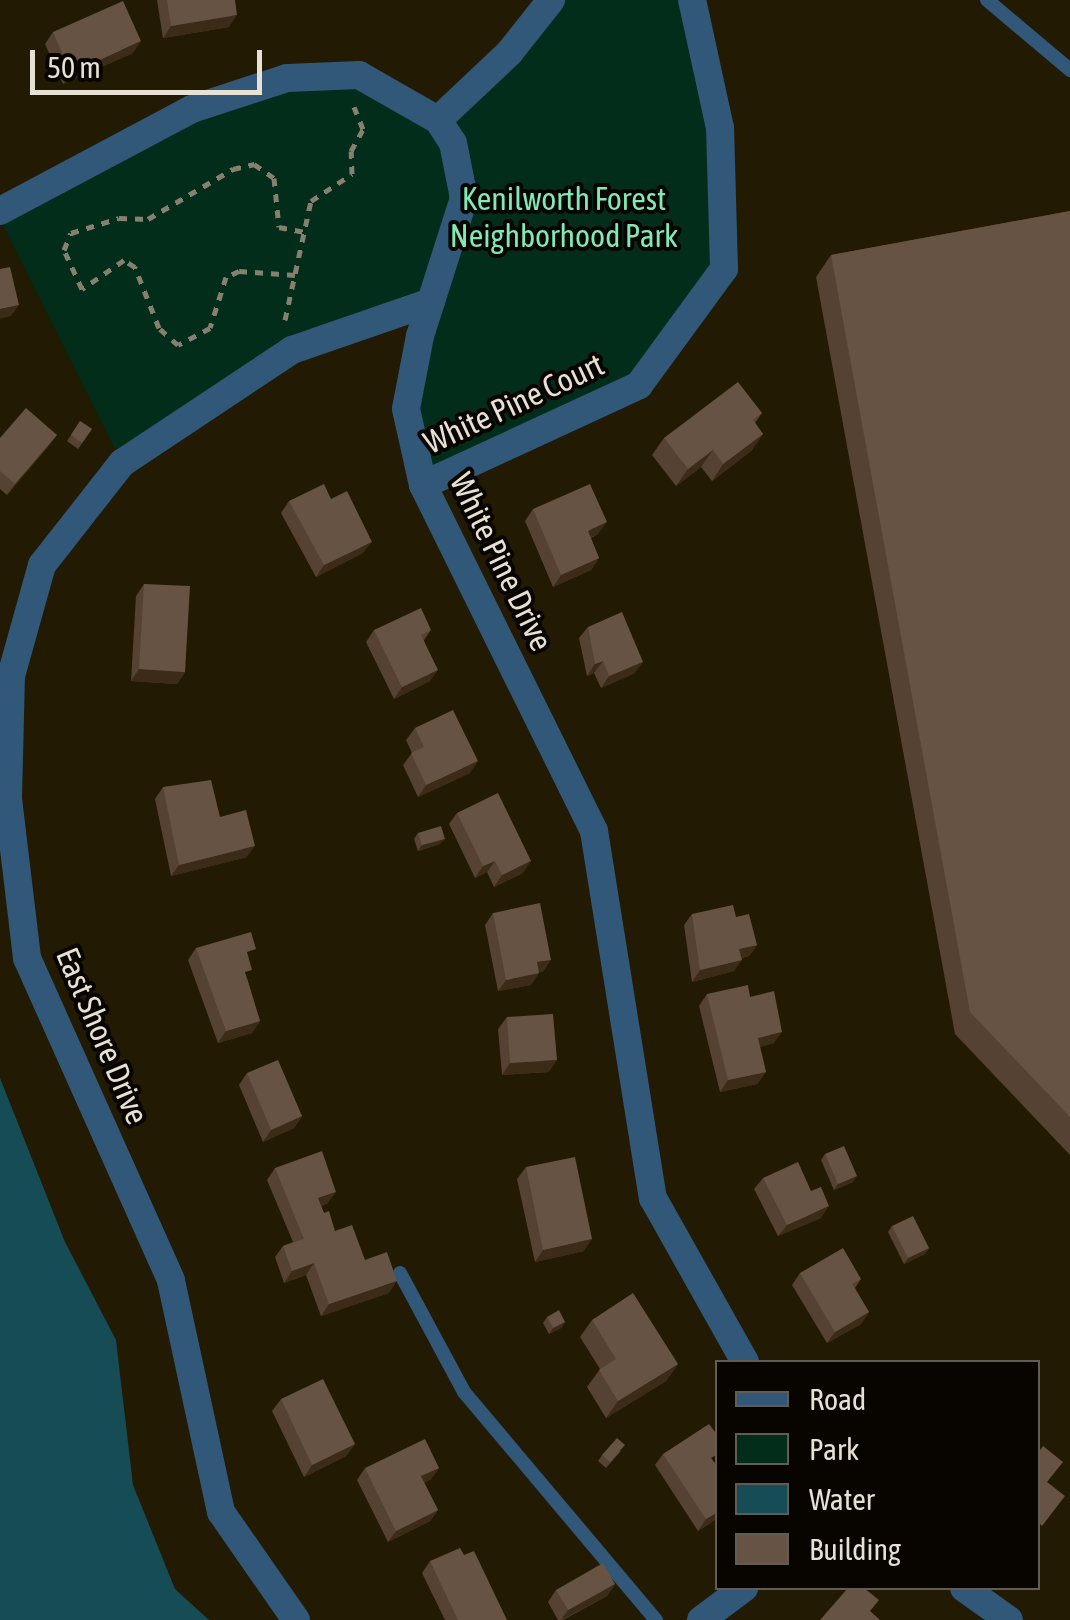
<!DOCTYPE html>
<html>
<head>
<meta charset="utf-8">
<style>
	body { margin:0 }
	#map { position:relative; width:1070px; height:1620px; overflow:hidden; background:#221a03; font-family:"Asap Condensed",sans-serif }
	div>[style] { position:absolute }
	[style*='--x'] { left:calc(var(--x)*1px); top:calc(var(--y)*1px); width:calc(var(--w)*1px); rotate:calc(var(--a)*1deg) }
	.green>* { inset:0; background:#022d1b }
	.water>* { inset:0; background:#154c55 }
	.path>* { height:5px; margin-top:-2.5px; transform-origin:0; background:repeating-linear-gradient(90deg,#87806e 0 8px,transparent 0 16px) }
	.service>* { height:14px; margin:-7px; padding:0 7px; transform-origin:7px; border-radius:7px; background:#315878 }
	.minor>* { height:28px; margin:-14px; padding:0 14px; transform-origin:14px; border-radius:14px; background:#315878 }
	.wall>* { inset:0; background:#564232 }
	.shaded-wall>* { inset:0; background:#3b2b18 }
	.building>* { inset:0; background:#665343 }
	span { translate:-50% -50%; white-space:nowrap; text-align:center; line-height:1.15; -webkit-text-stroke:8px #080501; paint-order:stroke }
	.park-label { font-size:32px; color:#7feab5 }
	.street-label { font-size:32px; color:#e7e1d3 }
	.legend { position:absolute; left:715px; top:1360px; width:325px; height:230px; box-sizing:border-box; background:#080501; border:2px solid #615d55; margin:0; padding:12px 18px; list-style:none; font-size:30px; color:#e7e1d3 }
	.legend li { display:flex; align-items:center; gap:20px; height:50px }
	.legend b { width:50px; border:2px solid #615d55 }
	.scale { position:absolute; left:30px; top:50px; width:232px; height:45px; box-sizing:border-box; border:5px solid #e7e1d3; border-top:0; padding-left:12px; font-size:30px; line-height:35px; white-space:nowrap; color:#e7e1d3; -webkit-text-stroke:8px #080501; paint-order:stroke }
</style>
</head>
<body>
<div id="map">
	<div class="green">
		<div style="clip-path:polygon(551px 0,692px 0,724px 269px,639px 385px,423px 485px,406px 409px,431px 303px,292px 350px,122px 463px,0 219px,192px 109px,359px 75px,438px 119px)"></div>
	</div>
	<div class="water">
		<div style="clip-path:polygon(0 1078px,65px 1242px,116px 1340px,133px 1485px,175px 1589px,209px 1620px,0 1620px)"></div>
	</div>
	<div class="path">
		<div style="--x:295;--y:275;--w:56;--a:-175.9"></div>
		<div style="--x:239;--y:271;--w:14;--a:155"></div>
		<div style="--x:226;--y:277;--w:53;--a:107.4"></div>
		<div style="--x:210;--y:328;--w:36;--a:152"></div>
		<div style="--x:178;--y:345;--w:25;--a:-138"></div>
		<div style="--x:159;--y:328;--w:66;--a:-111.5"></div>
		<div style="--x:135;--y:267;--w:13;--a:-148"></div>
		<div style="--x:124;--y:260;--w:51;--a:145.4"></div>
		<div style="--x:82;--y:289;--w:43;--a:-114.8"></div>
		<div style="--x:64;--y:250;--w:18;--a:-68"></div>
		<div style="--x:71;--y:233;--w:50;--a:-17.4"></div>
		<div style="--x:119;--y:218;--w:29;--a:2"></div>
		<div style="--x:148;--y:219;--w:99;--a:-30.5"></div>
		<div style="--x:233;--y:169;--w:22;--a:-13"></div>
		<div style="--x:254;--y:164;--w:24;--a:35"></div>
		<div style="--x:274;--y:178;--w:49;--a:84.2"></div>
		<div style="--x:279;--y:227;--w:25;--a:11"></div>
		<div style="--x:285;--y:320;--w:122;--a:-77.7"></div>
		<div style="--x:311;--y:201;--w:49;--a:-33.4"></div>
		<div style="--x:352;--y:174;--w:23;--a:-92"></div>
		<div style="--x:351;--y:151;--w:25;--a:-61"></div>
		<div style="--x:363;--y:129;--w:24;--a:-112"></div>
	</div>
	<div class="service">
		<div style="--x:987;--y:0;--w:109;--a:40.1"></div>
		<div style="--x:400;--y:1273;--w:135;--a:61.7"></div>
		<div style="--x:464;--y:1392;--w:298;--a:49.9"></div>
	</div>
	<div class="minor">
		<div style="--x:438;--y:120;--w:98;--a:-43.3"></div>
		<div style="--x:509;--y:53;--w:68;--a:-51.6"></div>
		<div style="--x:0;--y:211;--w:217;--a:-28"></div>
		<div style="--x:192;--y:109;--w:100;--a:-18.1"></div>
		<div style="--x:287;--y:78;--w:72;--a:-2.4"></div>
		<div style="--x:359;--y:75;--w:91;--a:29.7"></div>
		<div style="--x:438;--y:120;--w:27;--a:57"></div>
		<div style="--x:453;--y:143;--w:56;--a:78.7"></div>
		<div style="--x:464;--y:198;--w:145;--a:107.7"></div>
		<div style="--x:420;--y:336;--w:74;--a:100.9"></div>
		<div style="--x:406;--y:409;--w:78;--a:77.4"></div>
		<div style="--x:423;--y:485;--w:386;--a:63.7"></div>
		<div style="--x:594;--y:831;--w:372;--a:80.9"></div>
		<div style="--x:653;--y:1198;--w:188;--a:60.7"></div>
		<div style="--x:423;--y:485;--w:238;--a:-24.8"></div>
		<div style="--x:639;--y:385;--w:144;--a:-53.8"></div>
		<div style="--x:724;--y:269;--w:141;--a:-91.6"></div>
		<div style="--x:720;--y:128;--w:131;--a:-102.3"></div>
		<div style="--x:964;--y:1588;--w:55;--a:35.4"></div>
		<div style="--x:296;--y:1620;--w:131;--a:-124.8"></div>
		<div style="--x:221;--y:1512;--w:237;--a:-102.2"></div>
		<div style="--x:171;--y:1280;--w:353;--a:-114.1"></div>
		<div style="--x:27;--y:958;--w:161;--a:-96.8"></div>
		<div style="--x:8;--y:798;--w:122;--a:-88.6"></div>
		<div style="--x:11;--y:676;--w:115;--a:-74.4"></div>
		<div style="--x:42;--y:565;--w:130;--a:-51.9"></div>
		<div style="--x:122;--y:463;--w:204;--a:-33.6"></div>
		<div style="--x:292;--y:350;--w:147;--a:-19.1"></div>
		<div style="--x:701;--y:1620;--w:54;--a:-36.7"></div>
	</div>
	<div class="wall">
		<div style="clip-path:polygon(157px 0,235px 0,229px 27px,163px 38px)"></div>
		<div style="clip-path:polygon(53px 32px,133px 53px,63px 84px,45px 44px)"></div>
		<div style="clip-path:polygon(1070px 211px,1070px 1155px,955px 1034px,816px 277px,831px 255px)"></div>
		<div style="clip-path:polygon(762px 413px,755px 423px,763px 434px,751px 451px,712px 481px,701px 467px,676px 486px,652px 455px,664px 438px)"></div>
		<div style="clip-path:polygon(80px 421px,92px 429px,78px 449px,67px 441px)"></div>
		<div style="clip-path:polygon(57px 435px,7px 495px,0 489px,0 438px)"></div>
		<div style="clip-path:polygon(331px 499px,363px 553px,316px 577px,281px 513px,289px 501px)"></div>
		<div style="clip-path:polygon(533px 509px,598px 534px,591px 538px,599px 558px,591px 570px,553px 587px,525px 521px)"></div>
		<div style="clip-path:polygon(144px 584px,185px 672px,177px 684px,131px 681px,136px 596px)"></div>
		<div style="clip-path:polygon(588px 627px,635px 673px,601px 688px,594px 673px,587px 676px,579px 638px)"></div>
		<div style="clip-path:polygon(374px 630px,431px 630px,424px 640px,430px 681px,394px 699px,366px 642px)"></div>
		<div style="clip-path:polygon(415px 728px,470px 773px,418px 797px,403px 765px,412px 753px,406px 740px)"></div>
		<div style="clip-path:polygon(163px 787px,220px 817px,247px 857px,171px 876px,155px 799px)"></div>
		<div style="clip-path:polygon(457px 813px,523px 873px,494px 887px,487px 872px,475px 878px,449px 824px)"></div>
		<div style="clip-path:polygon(418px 833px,440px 844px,418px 851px,414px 839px)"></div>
		<div style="clip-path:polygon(493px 913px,543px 972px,539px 972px,531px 985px,498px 991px,485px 925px)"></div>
		<div style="clip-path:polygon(692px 914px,736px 917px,757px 945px,749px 956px,742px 958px,734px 971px,692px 982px,684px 925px)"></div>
		<div style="clip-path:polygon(196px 948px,247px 978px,260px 1021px,252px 1033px,218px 1043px,188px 960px)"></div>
		<div style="clip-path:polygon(707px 994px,750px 997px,774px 1043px,760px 1047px,766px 1072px,757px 1084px,720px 1092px,699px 1006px)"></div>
		<div style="clip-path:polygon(507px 1017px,549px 1072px,502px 1075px,498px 1029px)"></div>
		<div style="clip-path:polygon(247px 1073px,302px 1116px,294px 1128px,263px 1142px,239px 1085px)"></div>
		<div style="clip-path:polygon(825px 1154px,853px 1182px,834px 1190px,821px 1160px)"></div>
		<div style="clip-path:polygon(526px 1167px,584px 1251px,535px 1262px,517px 1179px)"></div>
		<div style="clip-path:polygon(275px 1168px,328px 1203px,321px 1206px,324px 1213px,335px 1231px,365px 1260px,389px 1293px,321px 1316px,306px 1275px,284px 1283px,275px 1257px,283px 1246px,293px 1242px,267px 1180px)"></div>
		<div style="clip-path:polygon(763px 1178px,821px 1218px,778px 1236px,754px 1189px)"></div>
		<div style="clip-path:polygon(892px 1226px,929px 1248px,925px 1254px,904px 1264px,888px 1232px)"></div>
		<div style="clip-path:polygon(800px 1273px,861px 1279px,855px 1288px,869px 1312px,861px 1324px,827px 1343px,792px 1285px)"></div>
		<div style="clip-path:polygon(547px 1317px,565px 1322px,561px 1328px,549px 1334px,543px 1323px)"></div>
		<div style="clip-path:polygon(592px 1320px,678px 1364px,666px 1381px,606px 1418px,587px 1387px,600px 1369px,580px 1337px)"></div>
		<div style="clip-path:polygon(281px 1399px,355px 1444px,346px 1456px,304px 1477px,272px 1411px)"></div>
		<div style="clip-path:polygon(621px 1451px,606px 1468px,598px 1461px,602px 1455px)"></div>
		<div style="clip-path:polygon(663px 1454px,714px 1462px,718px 1518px,698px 1531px,655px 1465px)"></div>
		<div style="clip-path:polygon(365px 1468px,439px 1468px,431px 1479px,424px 1483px,438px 1510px,430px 1521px,388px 1542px,357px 1480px)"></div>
		<div style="clip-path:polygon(464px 1555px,507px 1620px,445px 1620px,422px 1573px,430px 1561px)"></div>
		<div style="clip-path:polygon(615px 1584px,607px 1596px,563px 1620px,558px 1620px,548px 1602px,556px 1590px)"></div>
	</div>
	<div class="shaded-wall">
		<div style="clip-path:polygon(237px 15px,229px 27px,163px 38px,171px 26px)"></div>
		<div style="clip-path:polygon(141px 41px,133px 53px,63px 84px,71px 73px)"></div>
		<div style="clip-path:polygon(19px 305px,11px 316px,0 319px,0 309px)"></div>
		<div style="clip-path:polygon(763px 434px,751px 451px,712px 481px,723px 464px)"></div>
		<div style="clip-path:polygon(57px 435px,49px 446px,7px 495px,15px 484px)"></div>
		<div style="clip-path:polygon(713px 450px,701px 467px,676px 486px,688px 469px)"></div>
		<div style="clip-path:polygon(607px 522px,598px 534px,579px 542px,588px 531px)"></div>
		<div style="clip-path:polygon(372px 542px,363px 553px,316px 577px,324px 565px)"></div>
		<div style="clip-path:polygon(599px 558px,591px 570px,553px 587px,561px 575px)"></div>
		<div style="clip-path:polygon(603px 661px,594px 673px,587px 676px,595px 664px)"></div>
		<div style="clip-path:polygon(643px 662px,635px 673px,601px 688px,609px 676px)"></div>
		<div style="clip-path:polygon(139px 669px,185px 672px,177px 684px,131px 681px)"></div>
		<div style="clip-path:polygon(438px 670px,430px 681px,394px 699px,402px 687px)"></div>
		<div style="clip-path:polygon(478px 761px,470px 773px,418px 797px,426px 785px)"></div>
		<div style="clip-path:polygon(445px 839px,440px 844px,418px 851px,422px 845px)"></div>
		<div style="clip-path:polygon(255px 846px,247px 857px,171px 876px,179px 865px)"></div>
		<div style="clip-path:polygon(495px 861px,487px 872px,475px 878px,483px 866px)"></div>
		<div style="clip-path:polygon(531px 861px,523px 873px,494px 887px,502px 875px)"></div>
		<div style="clip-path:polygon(757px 945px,749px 956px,731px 960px,739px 949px)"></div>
		<div style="clip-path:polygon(551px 960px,543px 972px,529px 974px,537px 962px)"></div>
		<div style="clip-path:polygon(742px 960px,734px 971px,692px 982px,700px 970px)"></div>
		<div style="clip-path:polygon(539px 973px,531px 985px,498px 991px,506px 980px)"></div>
		<div style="clip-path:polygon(260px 1021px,252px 1033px,218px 1043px,226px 1031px)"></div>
		<div style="clip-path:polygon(782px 1032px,774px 1043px,750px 1050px,758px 1038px)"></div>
		<div style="clip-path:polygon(557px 1060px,549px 1072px,502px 1075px,510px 1063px)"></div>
		<div style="clip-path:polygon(766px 1072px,757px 1084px,720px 1092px,728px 1080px)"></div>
		<div style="clip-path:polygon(302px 1116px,294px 1128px,263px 1142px,271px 1130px)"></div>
		<div style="clip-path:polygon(857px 1176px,853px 1182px,834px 1190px,838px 1184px)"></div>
		<div style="clip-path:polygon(336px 1192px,328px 1203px,310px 1209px,318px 1198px)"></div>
		<div style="clip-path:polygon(829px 1206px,821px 1218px,778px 1236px,787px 1225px)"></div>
		<div style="clip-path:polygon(592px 1239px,584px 1251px,535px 1262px,543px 1250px)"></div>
		<div style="clip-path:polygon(929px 1248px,925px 1254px,904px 1264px,908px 1258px)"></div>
		<div style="clip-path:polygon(314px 1263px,306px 1275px,284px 1283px,292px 1271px)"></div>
		<div style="clip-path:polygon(397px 1281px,389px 1293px,321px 1316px,329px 1304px)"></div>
		<div style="clip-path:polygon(869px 1312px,861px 1324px,827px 1343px,835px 1332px)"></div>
		<div style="clip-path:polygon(565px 1322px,561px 1328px,549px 1334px,553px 1328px)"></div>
		<div style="clip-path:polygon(678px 1364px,666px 1381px,606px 1418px,618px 1401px)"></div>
		<div style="clip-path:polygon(355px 1444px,346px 1456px,304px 1477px,312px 1465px)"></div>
		<div style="clip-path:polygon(439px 1468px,431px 1479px,413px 1488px,421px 1476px)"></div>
		<div style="clip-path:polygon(438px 1510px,430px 1521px,388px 1542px,396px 1531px)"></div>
		<div style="clip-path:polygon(718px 1512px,718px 1518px,698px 1531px,706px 1519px)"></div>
		<div style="clip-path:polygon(615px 1584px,607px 1596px,561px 1620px,568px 1610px)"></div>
	</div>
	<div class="building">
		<div style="clip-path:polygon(167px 0,235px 0,237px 15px,171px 26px)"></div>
		<div style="clip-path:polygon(123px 1px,141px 41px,71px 73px,53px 32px)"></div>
		<div style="clip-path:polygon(1070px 211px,1070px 1117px,970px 1012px,831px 255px)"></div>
		<div style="clip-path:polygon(10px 267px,19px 305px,0 309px,0 269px)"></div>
		<div style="clip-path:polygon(738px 382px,762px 413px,753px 420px,763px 434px,723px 464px,713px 450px,688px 469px,664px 438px)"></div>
		<div style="clip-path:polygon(26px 408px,57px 435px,15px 484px,0 471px,0 438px)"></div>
		<div style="clip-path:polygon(80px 421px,92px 429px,82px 443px,71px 435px)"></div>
		<div style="clip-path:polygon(324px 484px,331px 499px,347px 491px,372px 542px,324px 565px,289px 501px)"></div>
		<div style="clip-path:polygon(590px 484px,607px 522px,588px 531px,599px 558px,561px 575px,533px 509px)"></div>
		<div style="clip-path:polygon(144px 584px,190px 586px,185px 672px,139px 669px)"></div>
		<div style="clip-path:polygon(421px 608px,431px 630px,421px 635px,438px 670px,402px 687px,374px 630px)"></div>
		<div style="clip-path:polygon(622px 612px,643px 662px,609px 676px,603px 661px,595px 664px,588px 627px)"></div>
		<div style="clip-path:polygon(453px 710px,478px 761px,426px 785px,411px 753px,424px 747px,415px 728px)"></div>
		<div style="clip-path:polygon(211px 780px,220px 817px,246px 810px,255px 846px,179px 865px,163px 787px)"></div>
		<div style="clip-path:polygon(498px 793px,531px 861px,502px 875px,495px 861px,483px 866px,457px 813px)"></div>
		<div style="clip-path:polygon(441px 826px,445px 839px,422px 845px,418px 833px)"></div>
		<div style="clip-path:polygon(540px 903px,551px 960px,537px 962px,539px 973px,506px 980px,493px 913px)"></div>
		<div style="clip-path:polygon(733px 905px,736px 917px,749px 914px,757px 945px,739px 949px,742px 960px,700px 970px,692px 914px)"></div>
		<div style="clip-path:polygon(251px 932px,256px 949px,247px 952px,252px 970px,245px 972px,260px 1021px,226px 1031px,196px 948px)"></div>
		<div style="clip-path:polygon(748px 985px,750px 997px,774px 991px,782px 1032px,758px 1038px,766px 1072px,728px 1080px,707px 994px)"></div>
		<div style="clip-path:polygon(553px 1014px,557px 1060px,510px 1063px,507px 1017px)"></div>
		<div style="clip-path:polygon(278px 1060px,302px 1116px,271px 1130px,247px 1073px)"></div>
		<div style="clip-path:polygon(844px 1146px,857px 1176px,838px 1184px,825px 1154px)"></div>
		<div style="clip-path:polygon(322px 1151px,336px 1192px,318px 1198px,324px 1213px,329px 1211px,335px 1231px,352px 1225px,365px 1260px,387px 1252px,397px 1281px,329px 1304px,314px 1263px,292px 1271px,283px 1246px,304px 1239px,275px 1168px)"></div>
		<div style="clip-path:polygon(575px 1157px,592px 1239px,543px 1250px,526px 1167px)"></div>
		<div style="clip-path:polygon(798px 1162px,811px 1191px,821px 1187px,829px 1206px,787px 1225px,763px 1178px)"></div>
		<div style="clip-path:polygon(913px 1216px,929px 1248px,908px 1258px,892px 1226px)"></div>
		<div style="clip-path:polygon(843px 1248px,861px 1279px,852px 1284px,869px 1312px,835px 1332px,800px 1273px)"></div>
		<div style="clip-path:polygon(633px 1293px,678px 1364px,618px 1401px,599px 1370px,616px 1359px,592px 1320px)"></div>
		<div style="clip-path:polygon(559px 1310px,565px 1322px,553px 1328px,547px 1317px)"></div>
		<div style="clip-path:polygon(323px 1379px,355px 1444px,312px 1465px,281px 1399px)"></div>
		<div style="clip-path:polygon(709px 1424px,718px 1436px,718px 1454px,711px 1458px,718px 1467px,718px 1512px,706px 1519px,663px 1454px)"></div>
		<div style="clip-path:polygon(617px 1438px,625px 1445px,610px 1462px,602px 1455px)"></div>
		<div style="clip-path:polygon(425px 1439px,439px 1468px,421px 1476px,438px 1510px,396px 1531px,365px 1468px)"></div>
		<div style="clip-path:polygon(1043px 1446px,1063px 1462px,1047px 1482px,1065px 1496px,1042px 1526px,1038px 1522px,1038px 1453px)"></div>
		<div style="clip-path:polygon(460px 1548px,464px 1555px,474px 1551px,507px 1620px,458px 1620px,430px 1561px)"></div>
		<div style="clip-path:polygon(603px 1563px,615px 1584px,568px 1610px,556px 1590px)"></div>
		<div style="clip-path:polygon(848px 1588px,864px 1588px,879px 1600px,870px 1611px,880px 1620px,820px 1620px)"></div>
	</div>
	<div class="park-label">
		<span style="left:564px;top:218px">Kenilworth Forest<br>Neighborhood Park</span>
	</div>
	<div class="street-label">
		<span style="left:514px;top:404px;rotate:-25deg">White Pine Court</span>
		<span style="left:501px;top:562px;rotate:64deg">White Pine Drive</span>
		<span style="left:102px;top:1036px;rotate:67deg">East Shore Drive</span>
	</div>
	<ul class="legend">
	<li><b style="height:12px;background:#315878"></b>Road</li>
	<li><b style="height:28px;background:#022d1b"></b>Park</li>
	<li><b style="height:28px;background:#154c55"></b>Water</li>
	<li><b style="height:28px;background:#665343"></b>Building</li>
	</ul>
	<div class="scale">50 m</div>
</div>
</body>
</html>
